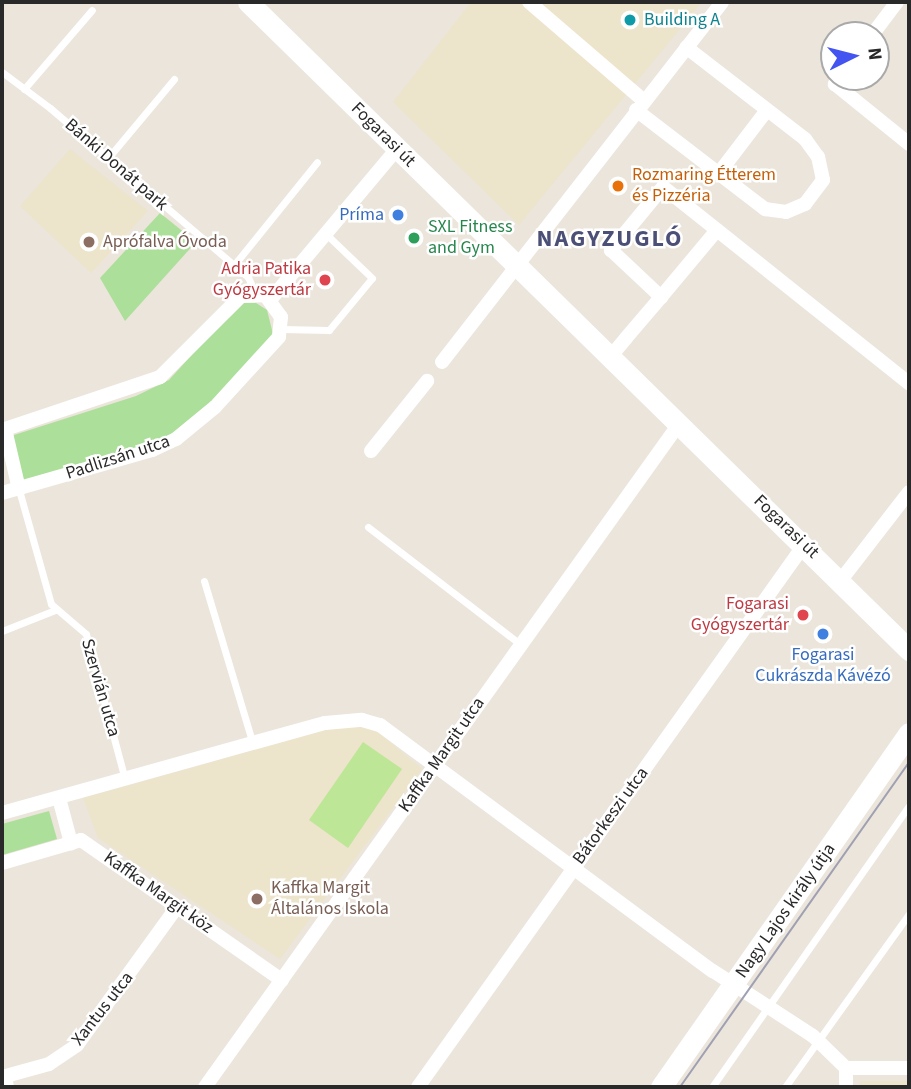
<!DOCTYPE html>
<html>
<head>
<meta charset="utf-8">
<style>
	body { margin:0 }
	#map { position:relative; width:911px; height:1089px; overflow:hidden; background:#ebe5db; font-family:"Source Sans 3",sans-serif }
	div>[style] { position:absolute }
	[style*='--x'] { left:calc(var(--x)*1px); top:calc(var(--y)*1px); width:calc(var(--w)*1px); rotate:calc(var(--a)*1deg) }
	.education>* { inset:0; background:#ece4cb }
	.green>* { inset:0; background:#acdf9a }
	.pitch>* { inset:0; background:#bde696 }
	.lane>* { height:7px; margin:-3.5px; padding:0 3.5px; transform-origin:3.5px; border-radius:3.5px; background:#fff }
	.street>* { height:14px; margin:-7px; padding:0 7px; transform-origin:7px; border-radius:7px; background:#fff }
	.secondary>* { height:21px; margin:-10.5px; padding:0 10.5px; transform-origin:10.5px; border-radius:10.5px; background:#fff }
	.tram>* { height:2px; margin:-1px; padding:0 1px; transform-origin:1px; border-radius:1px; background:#9fa0b2 }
	.dots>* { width:19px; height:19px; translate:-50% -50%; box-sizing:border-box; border:4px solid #fff; border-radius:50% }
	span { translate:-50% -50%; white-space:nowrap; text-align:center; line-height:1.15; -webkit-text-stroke:5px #fff; paint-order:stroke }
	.culture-label { font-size:18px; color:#0d838f }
	.left { translate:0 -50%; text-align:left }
	.street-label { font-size:18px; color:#292929 }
	.food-label { font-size:18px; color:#c56008 }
	.shop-label { font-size:18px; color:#366cbe }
	.right { translate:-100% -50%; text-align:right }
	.leisure-label { font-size:18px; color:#27864d }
	.education-label { font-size:18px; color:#785e54 }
	.health-label { font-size:18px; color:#be3a42 }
	.district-label { font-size:24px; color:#4c5077; font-weight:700; letter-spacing:2px }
	.frame { position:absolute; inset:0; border:4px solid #292929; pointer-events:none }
	.north { position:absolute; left:820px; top:21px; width:70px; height:70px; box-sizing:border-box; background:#fff; border:2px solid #a9a9a9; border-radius:50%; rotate:84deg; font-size:19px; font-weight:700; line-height:28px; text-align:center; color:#292929 }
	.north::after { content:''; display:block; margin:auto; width:24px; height:32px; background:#4354f0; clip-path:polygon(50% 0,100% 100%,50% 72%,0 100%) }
</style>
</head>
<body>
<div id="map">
	<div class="education">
		<div style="clip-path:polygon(471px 2px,702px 2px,519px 225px,393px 102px)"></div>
		<div style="clip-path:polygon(70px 149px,148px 211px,91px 273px,20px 206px)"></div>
		<div style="clip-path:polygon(359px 725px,378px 732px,422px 769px,280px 959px,98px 838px,83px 798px,333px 728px)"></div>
		<div style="clip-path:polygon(860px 1081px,909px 1081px,909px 1087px,859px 1087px)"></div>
	</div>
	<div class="green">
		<div style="clip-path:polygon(160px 213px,196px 242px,125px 321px,100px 278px)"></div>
		<div style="clip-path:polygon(239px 303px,256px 303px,267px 310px,273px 334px,227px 391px,171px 438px,27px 482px,22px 479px,12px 444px,14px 435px,136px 396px,169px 380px)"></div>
		<div style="clip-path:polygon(49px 811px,57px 839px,2px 855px,2px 824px)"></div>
	</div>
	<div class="pitch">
		<div style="clip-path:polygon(363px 742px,402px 769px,348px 848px,309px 820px)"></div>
	</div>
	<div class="lane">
		<div style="--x:2;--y:72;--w:60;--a:36.9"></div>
		<div style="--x:50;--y:108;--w:260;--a:40.5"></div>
		<div style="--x:248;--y:277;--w:17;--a:66"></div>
		<div style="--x:24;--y:89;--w:104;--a:-49.3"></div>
		<div style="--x:108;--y:158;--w:103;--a:-50.1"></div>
		<div style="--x:234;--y:265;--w:132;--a:-51.1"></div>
		<div style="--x:281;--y:329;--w:48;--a:1.2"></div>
		<div style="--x:329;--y:330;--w:67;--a:-50.4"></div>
		<div style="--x:372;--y:278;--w:64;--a:-136.3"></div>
		<div style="--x:19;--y:490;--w:118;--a:74.3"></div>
		<div style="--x:51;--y:604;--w:46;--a:40.6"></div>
		<div style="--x:86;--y:634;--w:151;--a:75"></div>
		<div style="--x:368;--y:527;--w:193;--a:37.6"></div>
		<div style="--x:204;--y:581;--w:170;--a:73.3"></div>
		<div style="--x:2;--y:631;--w:57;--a:-21.6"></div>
		<div style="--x:712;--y:1087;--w:343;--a:-55"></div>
		<div style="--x:785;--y:1087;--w:213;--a:-54.4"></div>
	</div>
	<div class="street">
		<div style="--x:529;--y:2;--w:152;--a:40.7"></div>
		<div style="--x:872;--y:35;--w:41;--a:-52.9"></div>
		<div style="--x:840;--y:77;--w:9;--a:126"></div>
		<div style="--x:835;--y:84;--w:95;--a:39"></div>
		<div style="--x:636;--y:110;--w:163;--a:37.5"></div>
		<div style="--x:765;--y:209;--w:21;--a:8"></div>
		<div style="--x:786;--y:212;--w:21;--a:-23"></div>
		<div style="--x:805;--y:204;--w:30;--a:-53"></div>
		<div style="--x:823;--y:180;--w:24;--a:-102"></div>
		<div style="--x:818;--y:157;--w:22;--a:-126"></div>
		<div style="--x:805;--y:139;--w:150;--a:-142.3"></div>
		<div style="--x:719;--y:173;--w:79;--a:-52.7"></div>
		<div style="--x:717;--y:230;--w:246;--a:38.6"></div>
		<div style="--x:271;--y:299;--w:196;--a:-50"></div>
		<div style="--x:611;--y:356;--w:23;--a:-50"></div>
		<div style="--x:626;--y:338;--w:54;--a:-49.5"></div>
		<div style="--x:661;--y:297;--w:87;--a:-50.1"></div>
		<div style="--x:717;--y:230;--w:69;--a:-141.5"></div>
		<div style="--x:663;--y:187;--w:82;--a:129.5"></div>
		<div style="--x:611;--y:250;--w:69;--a:43.2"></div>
		<div style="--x:442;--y:362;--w:456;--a:-52.1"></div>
		<div style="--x:5;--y:429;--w:62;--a:76.9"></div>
		<div style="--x:2;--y:430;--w:167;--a:-18.5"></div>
		<div style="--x:160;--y:377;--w:115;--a:-45"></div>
		<div style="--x:241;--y:296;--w:24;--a:-2"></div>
		<div style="--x:265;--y:295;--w:27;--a:54"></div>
		<div style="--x:281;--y:317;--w:20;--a:96"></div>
		<div style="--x:279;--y:337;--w:95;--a:132.4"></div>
		<div style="--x:215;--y:407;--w:50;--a:140.6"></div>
		<div style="--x:176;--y:439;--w:26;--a:155"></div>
		<div style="--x:152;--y:450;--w:156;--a:164"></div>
		<div style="--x:371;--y:451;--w:90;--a:-51.3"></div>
		<div style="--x:841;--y:580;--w:111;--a:-52.3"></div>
		<div style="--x:59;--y:798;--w:47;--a:75.1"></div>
		<div style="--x:71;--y:843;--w:10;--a:-17"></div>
		<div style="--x:81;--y:840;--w:245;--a:34.9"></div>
		<div style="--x:2;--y:813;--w:335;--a:-15.6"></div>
		<div style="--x:325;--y:723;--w:37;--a:-5"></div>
		<div style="--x:362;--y:720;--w:19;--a:16"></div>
		<div style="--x:380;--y:725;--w:414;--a:36.5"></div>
		<div style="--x:713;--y:971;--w:119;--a:33"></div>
		<div style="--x:813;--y:1036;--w:46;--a:44.1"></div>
		<div style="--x:846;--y:1068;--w:63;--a:0"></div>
		<div style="--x:2;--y:863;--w:72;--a:-16.2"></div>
		<div style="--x:846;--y:1068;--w:19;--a:90"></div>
		<div style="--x:2;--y:1077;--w:49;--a:-15.5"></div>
		<div style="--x:49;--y:1064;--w:34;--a:-34"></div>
		<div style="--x:77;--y:1045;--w:170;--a:-54.1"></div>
		<div style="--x:205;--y:1087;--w:815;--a:-54.44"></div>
		<div style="--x:418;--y:1087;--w:665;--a:-54.54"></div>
	</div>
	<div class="secondary">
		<div style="--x:248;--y:2;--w:926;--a:44.43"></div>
		<div style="--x:2;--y:1081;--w:6;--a:81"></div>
		<div style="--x:661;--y:1087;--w:432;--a:-55"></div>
	</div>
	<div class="tram">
		<div style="--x:680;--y:1087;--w:398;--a:-54.8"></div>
	</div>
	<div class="dots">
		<div style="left:630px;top:20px;background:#0f9aa8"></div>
		<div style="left:618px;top:186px;background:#e8710a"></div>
		<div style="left:398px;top:215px;background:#3f7fe0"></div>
		<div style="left:414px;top:238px;background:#2e9e5b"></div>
		<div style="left:89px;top:242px;background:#8d6e63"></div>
		<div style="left:325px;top:280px;background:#e0444e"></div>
		<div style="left:803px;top:615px;background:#e0444e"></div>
		<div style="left:823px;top:634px;background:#3f7fe0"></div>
		<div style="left:257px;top:899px;background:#8d6e63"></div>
	</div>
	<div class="culture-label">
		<span class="left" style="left:644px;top:20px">Building A</span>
	</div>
	<div class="street-label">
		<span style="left:383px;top:135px;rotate:45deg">Fogarasi út</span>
		<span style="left:116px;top:165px;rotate:41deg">Bánki Donát park</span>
		<span style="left:118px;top:458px;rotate:-18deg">Padlizsán utca</span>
		<span style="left:786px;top:527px;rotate:44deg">Fogarasi út</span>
		<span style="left:100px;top:688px;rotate:74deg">Szervián utca</span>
		<span style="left:442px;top:755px;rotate:-55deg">Kaffka Margit utca</span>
		<span style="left:611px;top:816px;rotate:-54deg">Bátorkeszi utca</span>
		<span style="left:158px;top:893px;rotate:35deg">Kaffka Margit köz</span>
		<span style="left:786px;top:911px;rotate:-55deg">Nagy Lajos király útja</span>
		<span style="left:103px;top:1009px;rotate:-52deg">Xantus utca</span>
	</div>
	<div class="food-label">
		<span class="left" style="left:632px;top:186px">Rozmaring Étterem<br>és Pizzéria</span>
	</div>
	<div class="shop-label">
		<span class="right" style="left:384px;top:215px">Príma</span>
		<span style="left:823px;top:666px">Fogarasi<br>Cukrászda Kávézó</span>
	</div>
	<div class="leisure-label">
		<span class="left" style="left:428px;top:238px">SXL Fitness<br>and Gym</span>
	</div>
	<div class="education-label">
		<span class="left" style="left:103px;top:242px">Aprófalva Óvoda</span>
		<span class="left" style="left:271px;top:899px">Kaffka Margit<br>Általános Iskola</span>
	</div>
	<div class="health-label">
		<span class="right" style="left:311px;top:280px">Adria Patika<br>Gyógyszertár</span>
		<span class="right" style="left:789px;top:615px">Fogarasi<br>Gyógyszertár</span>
	</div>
	<div class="district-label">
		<span style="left:610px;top:239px">NAGYZUGLÓ</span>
	</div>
	<div class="frame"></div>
	<div class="north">N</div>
</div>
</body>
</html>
